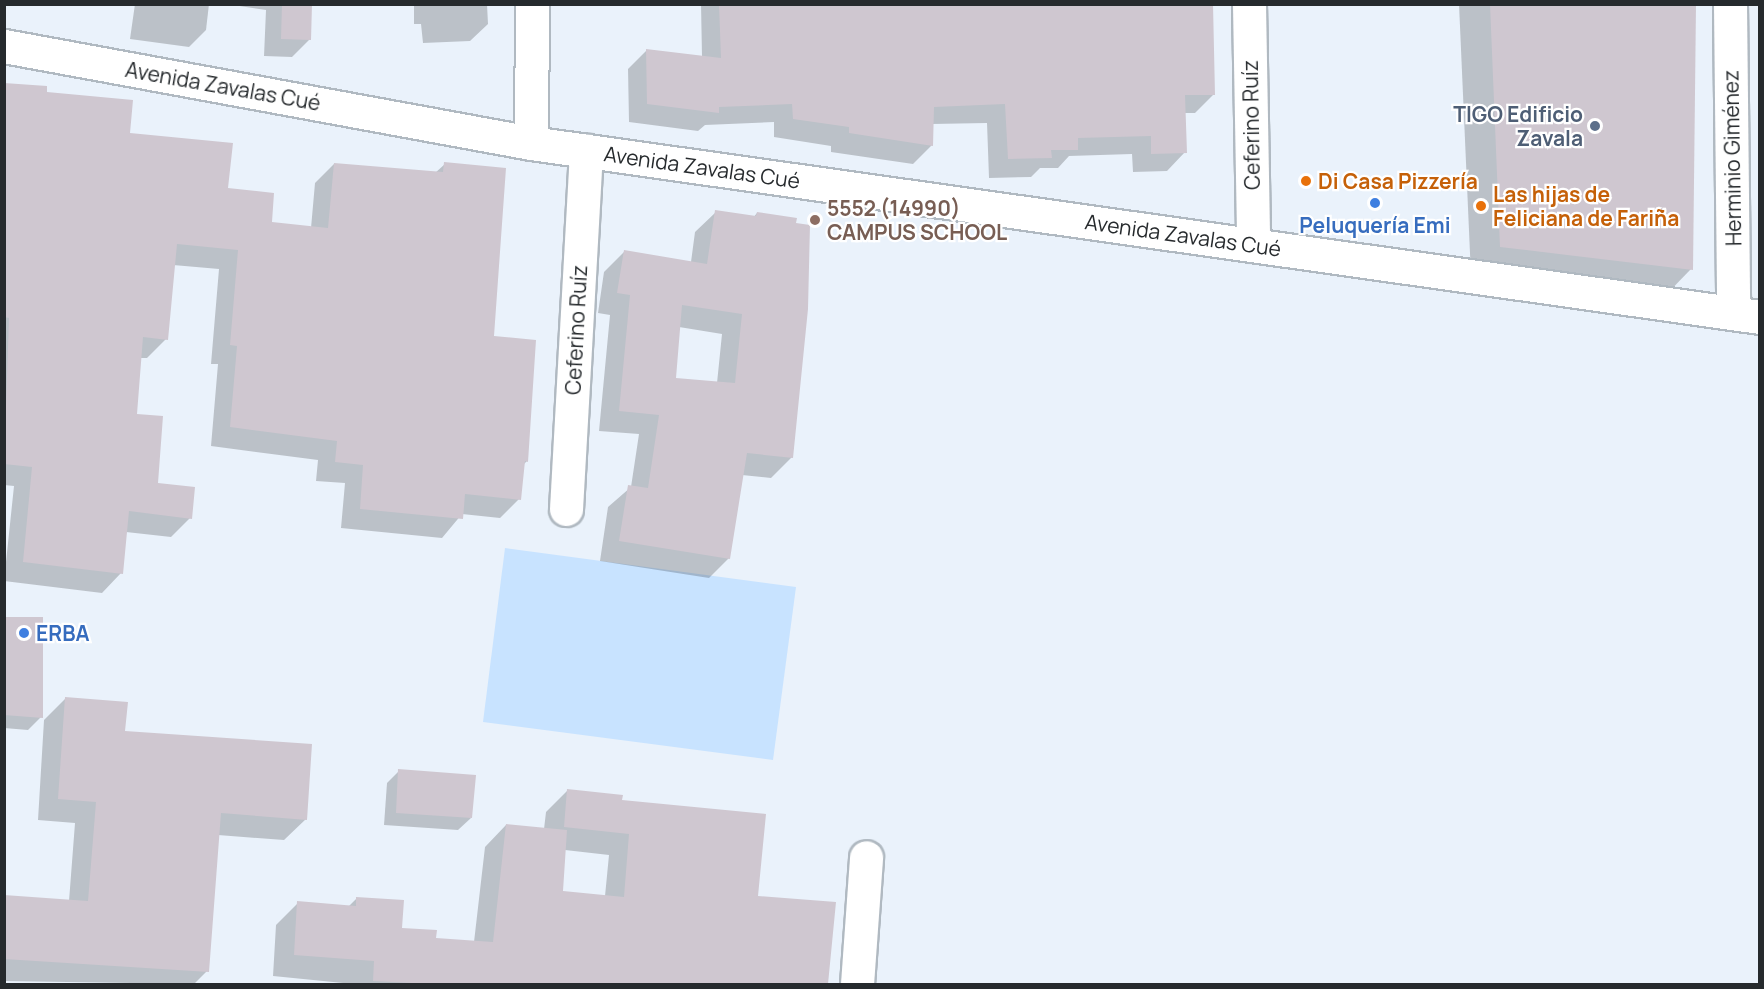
<!DOCTYPE html>
<html>
<head>
<meta charset="utf-8">
<style>
	body { margin:0 }
	#map { position:relative; width:1764px; height:989px; overflow:hidden; background:#eaf2fb; font-family:Manrope,sans-serif }
	div>[style] { position:absolute }
	[style*='--x'] { left:calc(var(--x)*1px); top:calc(var(--y)*1px); width:calc(var(--w)*1px); rotate:calc(var(--a)*1deg) }
	.green>* { inset:0; background:#c8e3ff }
	.shadow>* { inset:0; background:#0003 }
	.building>* { inset:0; background:#cfc7d0 }
	.roads { filter:drop-shadow(2px 0 #b0b9c1) drop-shadow(-2px 0 #b0b9c1) drop-shadow(0 2px #b0b9c1) drop-shadow(0 -2px #b0b9c1) }
	.street>* { height:33px; margin:-16.5px; padding:0 16.5px; transform-origin:16.5px; border-radius:16.5px; background:#fff }
	.secondary>* { height:33px; margin:-16.5px; padding:0 16.5px; transform-origin:16.5px; border-radius:16.5px; background:#fff }
	.dots>* { width:16px; height:16px; translate:-50% -50%; box-sizing:border-box; border:3px solid #fff; border-radius:50% }
	span { translate:-50% -50%; white-space:nowrap; text-align:center; line-height:1.15; -webkit-text-stroke:4.5px #fff; paint-order:stroke }
	.street-label { font-size:21px; color:#262a2d }
	.service-label { font-size:21px; color:#4e5e75; font-weight:700 }
	.right { translate:-100% -50%; text-align:right }
	.food-label { font-size:21px; color:#c56008; font-weight:700 }
	.left { translate:0 -50%; text-align:left }
	.education-label { font-size:21px; color:#785e54; font-weight:700 }
	.shop-label { font-size:21px; color:#366cbe; font-weight:700 }
	.frame { position:absolute; inset:0; border:6px solid #262a2d; pointer-events:none }
</style>
</head>
<body>
<div id="map">
	<div class="green">
		<div style="clip-path:polygon(505px 548px,796px 587px,773px 760px,483px 722px)"></div>
	</div>
	<div class="shadow">
		<div style="clip-path:polygon(135px 4px,209px 4px,206px 30px,189px 47px,130px 39px)"></div>
		<div style="clip-path:polygon(226px 4px,311px 4px,310px 39px,292px 57px,264px 56px,266px 10px)"></div>
		<div style="clip-path:polygon(414px 4px,487px 4px,488px 24px,470px 41px,423px 43px,421px 24px,414px 24px)"></div>
		<div style="clip-path:polygon(701px 4px,1212px 4px,1214px 94px,1195px 113px,1184px 113px,1185px 152px,1167px 171px,1133px 172px,1132px 154px,1069px 156px,1058px 168px,1040px 168px,1031px 177px,989px 178px,987px 123px,932px 124px,932px 145px,913px 164px,831px 152px,831px 146px,774px 137px,774px 122px,705px 125px,698px 131px,629px 122px,628px 69px,647px 50px,702px 57px)"></div>
		<div style="clip-path:polygon(1459px 4px,1695px 4px,1691px 269px,1662px 299px,1471px 276px)"></div>
		<div style="clip-path:polygon(4px 85px,45px 94px,129px 135px,227px 190px,270px 224px,311px 228px,315px 183px,334px 164px,435px 173px,445px 164px,527px 461px,523px 465px,519px 499px,500px 518px,462px 514px,442px 538px,341px 528px,345px 483px,316px 481px,318px 460px,211px 446px,218px 364px,211px 364px,219px 269px,173px 265px,166px 339px,147px 358px,140px 358px,135px 415px,157px 485px,190px 518px,171px 537px,126px 532px,121px 573px,102px 593px,4px 581px,14px 486px,4px 485px)"></div>
		<div style="clip-path:polygon(evenodd,716px 212px,753px 218px,757px 213px,792px 457px,771px 478px,742px 475px,729px 558px,709px 578px,600px 561px,608px 507px,631px 487px,639px 434px,599px 431px,610px 315px,598px 313px,604px 272px,624px 252px,691px 262px,695px 232px,716px 212px,679px 327px,722px 334px,717px 383px,674px 379px,679px 327px)"></div>
		<div style="clip-path:polygon(4px 619px,41px 717px,28px 730px,4px 728px)"></div>
		<div style="clip-path:polygon(65px 699px,123px 732px,306px 819px,284px 840px,218px 835px,207px 971px,194px 984px,4px 981px,4px 897px,69px 901px,75px 823px,38px 820px,44px 720px)"></div>
		<div style="clip-path:polygon(399px 771px,471px 818px,458px 830px,384px 825px,387px 783px)"></div>
		<div style="clip-path:polygon(evenodd,567px 791px,620px 801px,757px 897px,834px 904px,827px 984px,353px 984px,273px 976px,276px 925px,298px 903px,348px 907px,357px 898px,400px 929px,435px 939px,474px 942px,485px 847px,506px 825px,544px 829px,546px 812px,567px 791px,565px 850px,609px 855px,605px 896px,562px 892px,565px 850px)"></div>
	</div>
	<div class="building">
		<div style="clip-path:polygon(282px 4px,312px 4px,311px 40px,281px 39px)"></div>
		<div style="clip-path:polygon(719px 4px,1213px 4px,1215px 95px,1185px 95px,1187px 153px,1151px 154px,1151px 136px,1078px 138px,1078px 150px,1051px 150px,1052px 158px,1008px 159px,1005px 104px,934px 107px,933px 146px,849px 133px,849px 127px,793px 119px,792px 104px,719px 107px,719px 113px,647px 104px,646px 49px,721px 58px)"></div>
		<div style="clip-path:polygon(1490px 4px,1696px 4px,1693px 270px,1500px 247px)"></div>
		<div style="clip-path:polygon(4px 83px,47px 86px,47px 92px,133px 100px,130px 133px,233px 143px,228px 188px,274px 193px,272px 222px,328px 228px,334px 163px,443px 172px,444px 162px,506px 168px,494px 336px,536px 340px,528px 462px,525px 461px,521px 500px,465px 494px,463px 519px,360px 509px,363px 465px,335px 462px,337px 441px,230px 427px,237px 346px,230px 345px,238px 250px,177px 244px,168px 340px,143px 337px,137px 414px,163px 416px,158px 483px,195px 487px,192px 519px,129px 511px,123px 574px,23px 562px,32px 467px,4px 464px,9px 318px,4px 317px)"></div>
		<div style="clip-path:polygon(evenodd,715px 210px,756px 216px,757px 212px,797px 218px,796px 223px,810px 225px,808px 309px,793px 458px,747px 453px,730px 559px,619px 541px,628px 485px,648px 488px,659px 415px,619px 411px,630px 295px,617px 293px,624px 250px,707px 264px,715px 210px,682px 305px,742px 314px,735px 383px,676px 378px,682px 305px)"></div>
		<div style="clip-path:polygon(4px 617px,43px 617px,43px 718px,4px 715px)"></div>
		<div style="clip-path:polygon(65px 697px,128px 702px,125px 731px,312px 744px,307px 820px,221px 813px,209px 972px,4px 959px,4px 895px,88px 901px,96px 802px,58px 799px)"></div>
		<div style="clip-path:polygon(398px 769px,476px 775px,472px 818px,396px 813px)"></div>
		<div style="clip-path:polygon(567px 789px,623px 795px,622px 800px,766px 814px,758px 896px,836px 902px,828px 984px,431px 984px,373px 981px,374px 961px,294px 955px,297px 901px,356px 906px,356px 897px,404px 900px,402px 928px,437px 930px,436px 938px,493px 942px,506px 824px,567px 830px,563px 891px,624px 897px,629px 834px,564px 827px)"></div>
	</div>
	<div class="roads">
		<div class="street">
			<div style="--x:1249;--y:4;--w:241;--a:89"></div>
			<div style="--x:1730;--y:4;--w:308;--a:89.4"></div>
			<div style="--x:531;--y:143;--w:139;--a:-89.6"></div>
			<div style="--x:566;--y:509;--w:359;--a:-86.8"></div>
			<div style="--x:857;--y:984;--w:127;--a:-85.9"></div>
		</div>
		<div class="secondary">
			<div style="--x:4;--y:46;--w:536;--a:10.43"></div>
			<div style="--x:531;--y:143;--w:1241;--a:8.06"></div>
		</div>
	</div>
	<div class="dots">
		<div style="left:1595px;top:126px;background:#5c6f8a"></div>
		<div style="left:1306px;top:181px;background:#e8710a"></div>
		<div style="left:1375px;top:203px;background:#3f7fe0"></div>
		<div style="left:1481px;top:206px;background:#e8710a"></div>
		<div style="left:815px;top:220px;background:#8d6e63"></div>
		<div style="left:24px;top:633px;background:#3f7fe0"></div>
	</div>
	<div class="street-label">
		<span style="left:223px;top:86px;rotate:10deg">Avenida Zavalas Cué</span>
		<span style="left:1251px;top:125px;rotate:-91deg">Ceferino Ruíz</span>
		<span style="left:1732px;top:158px;rotate:-91deg">Herminio Giménez</span>
		<span style="left:702px;top:167px;rotate:8deg">Avenida Zavalas Cué</span>
		<span style="left:1183px;top:235px;rotate:8deg">Avenida Zavalas Cué</span>
		<span style="left:576px;top:330px;rotate:-87deg">Ceferino Ruíz</span>
	</div>
	<div class="service-label">
		<span class="right" style="left:1583px;top:126px">TIGO Edificio<br>Zavala</span>
	</div>
	<div class="food-label">
		<span class="left" style="left:1318px;top:181px">Di Casa Pizzería</span>
		<span class="left" style="left:1493px;top:206px">Las hijas de<br>Feliciana de Fariña</span>
	</div>
	<div class="education-label">
		<span class="left" style="left:827px;top:220px">5552 (14990)<br>CAMPUS SCHOOL</span>
	</div>
	<div class="shop-label">
		<span style="left:1375px;top:225px">Peluquería Emi</span>
		<span class="left" style="left:36px;top:633px">ERBA</span>
	</div>
	<div class="frame"></div>
</div>
</body>
</html>
